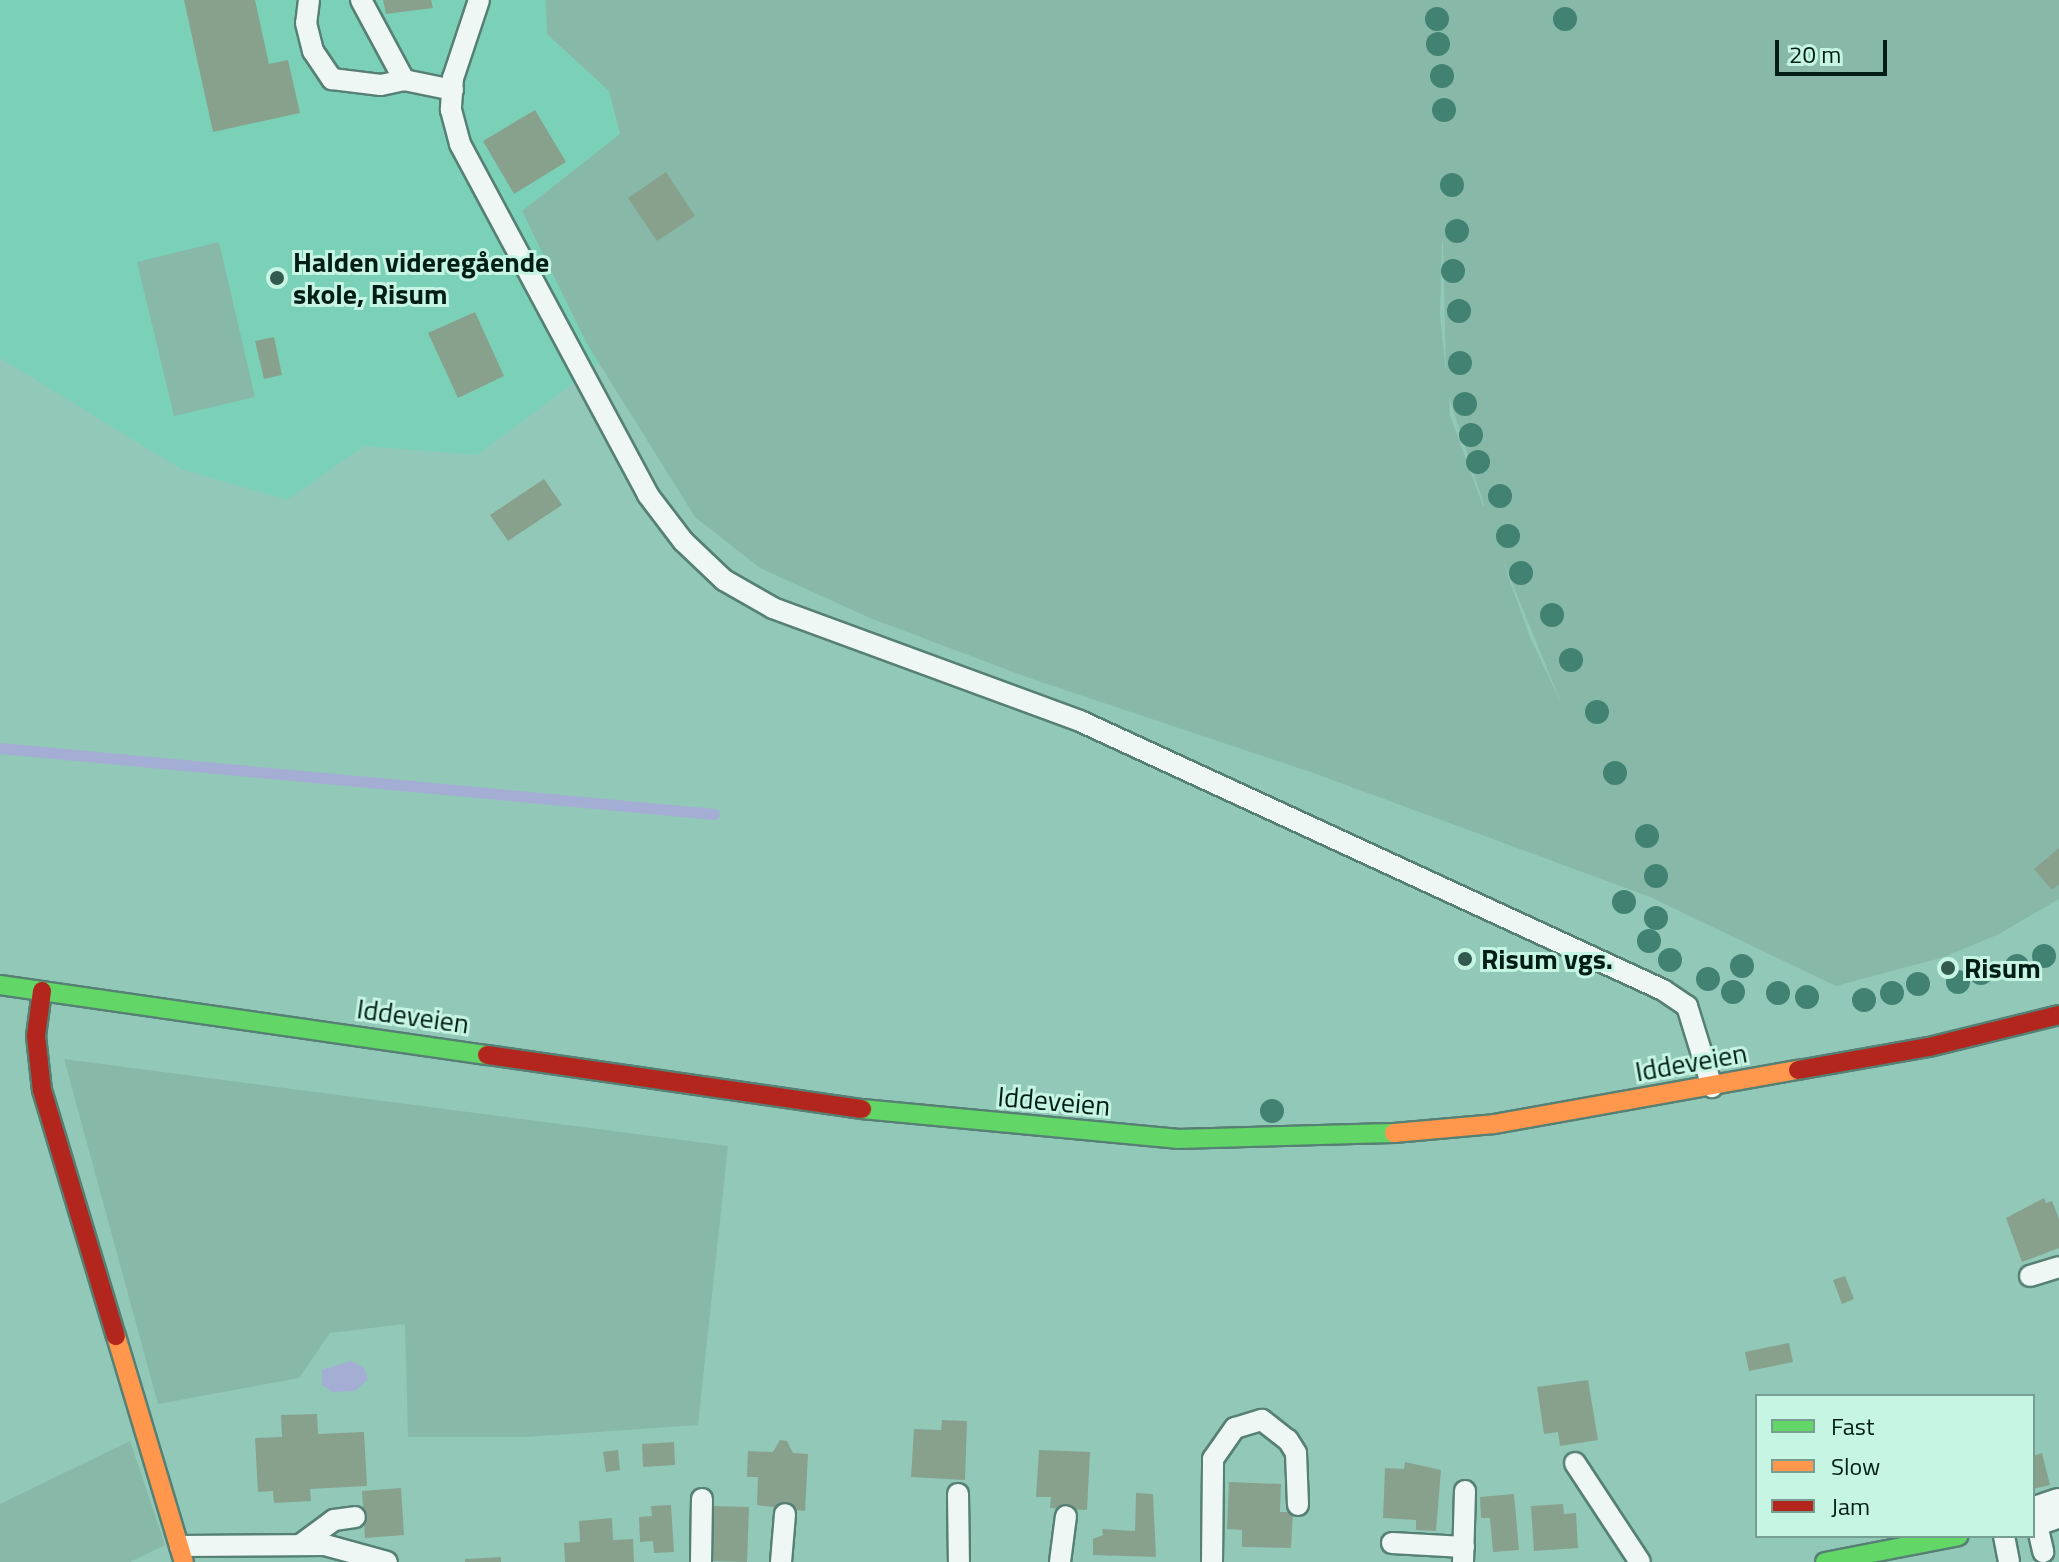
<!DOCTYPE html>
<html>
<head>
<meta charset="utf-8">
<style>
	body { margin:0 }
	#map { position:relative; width:2059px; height:1562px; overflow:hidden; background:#92c8b8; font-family:"Titillium Web",sans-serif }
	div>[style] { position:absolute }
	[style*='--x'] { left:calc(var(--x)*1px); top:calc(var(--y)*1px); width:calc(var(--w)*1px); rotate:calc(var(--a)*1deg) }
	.built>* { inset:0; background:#7bd1b8 }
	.green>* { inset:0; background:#88b8a8 }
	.water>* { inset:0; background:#a4add3 }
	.stream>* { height:11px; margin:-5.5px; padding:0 5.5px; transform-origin:5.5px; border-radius:5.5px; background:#a4add3 }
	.building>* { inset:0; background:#88a18d }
	.roads { filter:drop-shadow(2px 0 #568074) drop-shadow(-2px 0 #568074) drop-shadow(0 2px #568074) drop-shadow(0 -2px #568074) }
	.lane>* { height:20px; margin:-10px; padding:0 10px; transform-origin:10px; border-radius:10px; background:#eff7f4 }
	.street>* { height:38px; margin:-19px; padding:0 19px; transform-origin:19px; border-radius:19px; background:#eff7f4 }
	.fast>* { height:18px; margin:-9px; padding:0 9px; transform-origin:9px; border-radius:9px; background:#63d668 }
	.slow>* { height:18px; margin:-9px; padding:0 9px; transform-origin:9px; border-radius:9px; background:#ff974d }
	.jam>* { height:18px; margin:-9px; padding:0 9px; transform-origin:9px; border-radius:9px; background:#b3261e }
	.trees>* { width:24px; height:24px; margin:-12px; border-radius:50%; background:#428272 }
	.dots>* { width:22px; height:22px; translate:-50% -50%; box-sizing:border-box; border:4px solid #c7f5e4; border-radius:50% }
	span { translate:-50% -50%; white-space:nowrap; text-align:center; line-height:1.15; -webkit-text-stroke:6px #c7f5e4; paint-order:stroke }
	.poi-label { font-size:28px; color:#001e15; font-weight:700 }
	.left { translate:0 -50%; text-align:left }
	.street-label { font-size:28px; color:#001e15 }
	.legend { position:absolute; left:1755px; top:1394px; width:280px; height:144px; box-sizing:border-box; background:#c7f5e4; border:2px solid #779f91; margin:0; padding:10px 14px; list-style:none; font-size:24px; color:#001e15 }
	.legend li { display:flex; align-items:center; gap:16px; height:40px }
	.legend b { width:40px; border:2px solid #779f91 }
	.scale { position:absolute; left:1775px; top:40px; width:112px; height:36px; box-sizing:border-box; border:4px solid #001e15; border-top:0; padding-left:10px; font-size:24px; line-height:28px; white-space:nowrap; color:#001e15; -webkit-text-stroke:6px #c7f5e4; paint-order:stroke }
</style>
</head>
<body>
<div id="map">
	<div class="built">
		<div style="clip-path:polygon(0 0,546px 0,547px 34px,609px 91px,620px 134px,523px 211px,599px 364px,477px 455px,364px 446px,287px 500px,181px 469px,0 358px)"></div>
	</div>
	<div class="green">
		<div style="clip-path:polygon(evenodd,546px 0,2059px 0,2059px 899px,1999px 934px,1944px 957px,1836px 986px,1650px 897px,1319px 775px,1032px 679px,870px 618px,760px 568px,695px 517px,587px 344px,522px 211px,620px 134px,609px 91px,547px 34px,546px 0,1442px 241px,1443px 241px,1446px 373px,1440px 315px,1442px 241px,546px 0,1449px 397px,1484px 505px,1483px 506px,1450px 415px,1449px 397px,546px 0,1503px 562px,1504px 563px,1562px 705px,1530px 637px,1503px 562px)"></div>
		<div style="clip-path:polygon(219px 242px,255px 397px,174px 416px,137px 262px)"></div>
		<div style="clip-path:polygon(64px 1059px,728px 1146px,698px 1425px,526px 1437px,408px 1437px,405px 1324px,330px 1333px,299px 1378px,158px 1404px)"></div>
		<div style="clip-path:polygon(130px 1441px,165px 1545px,130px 1562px,0 1562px,0 1504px)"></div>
	</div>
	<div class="water">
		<div style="clip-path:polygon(351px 1361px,364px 1368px,368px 1379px,355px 1391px,333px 1392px,322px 1385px,322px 1370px)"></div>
	</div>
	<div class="stream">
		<div style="--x:0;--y:748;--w:717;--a:5.28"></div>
	</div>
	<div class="building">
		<div style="clip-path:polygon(184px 0,255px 0,269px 64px,288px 60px,300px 113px,213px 132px)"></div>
		<div style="clip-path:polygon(383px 0,431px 0,433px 8px,386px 14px)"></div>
		<div style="clip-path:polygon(535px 110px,566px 162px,514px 194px,483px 141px)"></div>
		<div style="clip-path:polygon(666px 172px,695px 216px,657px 241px,628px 198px)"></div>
		<div style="clip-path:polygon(475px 312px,504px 376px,458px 398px,428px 333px)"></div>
		<div style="clip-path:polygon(274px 337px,282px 375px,264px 379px,255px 341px)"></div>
		<div style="clip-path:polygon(544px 479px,562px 505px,508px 541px,490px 515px)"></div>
		<div style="clip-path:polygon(2059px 848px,2059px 884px,2052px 890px,2034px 869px)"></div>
		<div style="clip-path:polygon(2044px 1198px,2046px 1203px,2052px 1201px,2059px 1219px,2059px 1248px,2022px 1262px,2006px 1218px)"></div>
		<div style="clip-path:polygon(1845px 1276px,1854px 1299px,1842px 1304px,1833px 1280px)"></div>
		<div style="clip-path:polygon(1789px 1343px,1793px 1362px,1749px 1371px,1745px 1352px)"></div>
		<div style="clip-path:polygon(1588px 1380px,1598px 1440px,1560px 1446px,1558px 1432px,1544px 1434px,1537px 1387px)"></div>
		<div style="clip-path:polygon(317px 1414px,318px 1434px,364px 1432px,367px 1486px,310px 1489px,311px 1501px,274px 1503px,273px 1491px,258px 1492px,255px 1438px,282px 1437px,281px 1415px)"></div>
		<div style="clip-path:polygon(942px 1420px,967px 1421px,965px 1480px,911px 1477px,914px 1429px,941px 1430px)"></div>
		<div style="clip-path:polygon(780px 1440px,787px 1441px,793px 1453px,808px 1454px,805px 1511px,757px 1505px,758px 1477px,747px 1477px,748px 1451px,773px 1452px)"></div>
		<div style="clip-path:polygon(674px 1442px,675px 1465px,643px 1467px,642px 1444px)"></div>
		<div style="clip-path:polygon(618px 1450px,620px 1470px,606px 1472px,603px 1452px)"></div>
		<div style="clip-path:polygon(1039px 1450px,1090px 1452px,1087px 1510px,1050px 1508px,1051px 1497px,1036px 1497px)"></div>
		<div style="clip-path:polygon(2042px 1453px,2050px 1485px,2033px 1489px,2033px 1456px)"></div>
		<div style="clip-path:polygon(1405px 1462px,1441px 1470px,1436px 1531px,1416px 1530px,1416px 1520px,1383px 1518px,1385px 1468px,1404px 1469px)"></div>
		<div style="clip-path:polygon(1229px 1482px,1281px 1484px,1280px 1512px,1293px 1512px,1291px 1548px,1242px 1547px,1242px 1530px,1227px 1529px)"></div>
		<div style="clip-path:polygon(401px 1488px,404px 1535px,365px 1538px,362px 1491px)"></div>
		<div style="clip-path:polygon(1136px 1493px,1153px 1494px,1156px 1557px,1093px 1555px,1093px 1539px,1103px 1535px,1102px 1529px,1135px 1531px)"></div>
		<div style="clip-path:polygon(1514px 1494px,1519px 1550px,1493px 1552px,1490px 1518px,1481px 1518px,1480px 1497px)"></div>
		<div style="clip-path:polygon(1563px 1504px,1564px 1514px,1576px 1513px,1578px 1548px,1534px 1551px,1531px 1506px)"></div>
		<div style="clip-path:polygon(671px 1505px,674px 1552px,654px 1553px,653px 1541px,640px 1542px,639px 1517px,652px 1516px,651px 1506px)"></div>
		<div style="clip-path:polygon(711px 1506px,749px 1507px,747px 1562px,710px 1561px)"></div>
		<div style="clip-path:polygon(612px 1518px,613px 1540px,633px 1539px,634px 1562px,565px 1562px,564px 1543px,580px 1542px,579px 1521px)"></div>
		<div style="clip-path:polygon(501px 1557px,501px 1562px,465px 1562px,465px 1559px)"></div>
	</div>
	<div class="roads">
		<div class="lane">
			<div style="--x:309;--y:0;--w:23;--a:97"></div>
			<div style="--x:306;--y:23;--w:29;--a:76"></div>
			<div style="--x:313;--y:51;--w:34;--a:56"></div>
			<div style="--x:332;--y:79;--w:49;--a:7"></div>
			<div style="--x:381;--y:85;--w:24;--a:-12"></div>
			<div style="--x:404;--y:80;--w:50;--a:11.5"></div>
			<div style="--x:361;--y:0;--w:91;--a:61.7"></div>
			<div style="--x:479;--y:0;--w:82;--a:108.4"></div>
			<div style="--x:453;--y:78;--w:32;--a:94"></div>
			<div style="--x:451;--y:110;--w:35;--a:75"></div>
			<div style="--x:460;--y:144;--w:398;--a:61.8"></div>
			<div style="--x:648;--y:495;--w:58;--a:52.7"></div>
			<div style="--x:683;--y:541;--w:57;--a:43.6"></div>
			<div style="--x:724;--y:580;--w:56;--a:29.7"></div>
			<div style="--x:773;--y:608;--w:327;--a:20.2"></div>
			<div style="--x:1080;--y:721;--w:642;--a:24.77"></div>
			<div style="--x:1663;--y:990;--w:29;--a:34"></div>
			<div style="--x:1687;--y:1006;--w:85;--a:72.8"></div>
			<div style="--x:2030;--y:1276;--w:30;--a:-17"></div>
			<div style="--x:1575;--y:1463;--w:118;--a:56.7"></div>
			<div style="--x:958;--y:1494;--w:68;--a:89.2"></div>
			<div style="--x:2035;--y:1516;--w:37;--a:77"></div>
			<div style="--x:2004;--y:1536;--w:26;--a:79"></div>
			<div style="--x:1392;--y:1543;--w:72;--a:3.2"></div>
			<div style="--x:300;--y:1545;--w:42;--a:-36.3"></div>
			<div style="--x:334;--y:1520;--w:21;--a:-8"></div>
			<div style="--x:180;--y:1546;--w:145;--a:-0.4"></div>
			<div style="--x:325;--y:1545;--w:64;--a:15.3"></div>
			<div style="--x:701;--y:1562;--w:63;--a:-89.1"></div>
			<div style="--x:781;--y:1562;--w:48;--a:-85.2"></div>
			<div style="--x:1060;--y:1562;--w:46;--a:-82.6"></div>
			<div style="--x:1212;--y:1562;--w:103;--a:-89.4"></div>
			<div style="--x:1213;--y:1459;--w:38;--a:-55"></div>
			<div style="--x:1235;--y:1428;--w:28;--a:-17"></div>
			<div style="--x:1262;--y:1420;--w:33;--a:38"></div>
			<div style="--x:1288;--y:1440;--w:15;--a:58"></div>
			<div style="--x:1296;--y:1453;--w:52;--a:87.8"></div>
			<div style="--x:1463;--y:1562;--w:71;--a:-88.4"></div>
		</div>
		<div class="street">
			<div style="--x:2033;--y:1517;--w:28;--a:-19"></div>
		</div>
		<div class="fast">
			<div style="--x:0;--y:985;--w:492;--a:8.2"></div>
			<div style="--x:862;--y:1109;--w:316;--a:5.4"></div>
			<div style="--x:1177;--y:1139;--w:217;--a:-1.6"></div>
			<div style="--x:1825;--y:1562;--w:136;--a:-11"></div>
		</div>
		<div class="slow">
			<div style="--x:1394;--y:1133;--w:100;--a:-5.1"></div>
			<div style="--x:1494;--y:1124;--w:309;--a:-10.1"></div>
			<div style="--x:116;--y:1336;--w:236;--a:73.3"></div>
		</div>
		<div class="jam">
			<div style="--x:42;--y:991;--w:45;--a:97.6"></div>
			<div style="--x:36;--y:1036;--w:54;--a:83.7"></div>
			<div style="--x:42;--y:1090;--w:257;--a:73.3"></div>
			<div style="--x:487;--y:1055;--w:379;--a:8.2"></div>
			<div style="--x:1798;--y:1070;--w:133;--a:-10"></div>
			<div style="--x:1929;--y:1047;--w:134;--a:-13.8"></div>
		</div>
	</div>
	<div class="trees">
		<div style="left:1437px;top:19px"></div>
		<div style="left:1565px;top:19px"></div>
		<div style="left:1438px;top:44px"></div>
		<div style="left:1442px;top:76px"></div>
		<div style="left:1444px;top:110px"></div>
		<div style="left:1452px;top:185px"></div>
		<div style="left:1457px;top:231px"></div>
		<div style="left:1453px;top:271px"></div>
		<div style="left:1459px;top:311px"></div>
		<div style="left:1460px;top:363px"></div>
		<div style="left:1465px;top:404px"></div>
		<div style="left:1471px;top:435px"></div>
		<div style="left:1478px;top:462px"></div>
		<div style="left:1500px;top:496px"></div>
		<div style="left:1508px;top:536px"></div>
		<div style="left:1521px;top:573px"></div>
		<div style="left:1552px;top:615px"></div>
		<div style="left:1571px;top:660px"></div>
		<div style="left:1597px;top:712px"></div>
		<div style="left:1615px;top:773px"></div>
		<div style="left:1647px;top:836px"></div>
		<div style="left:1656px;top:876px"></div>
		<div style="left:1624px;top:902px"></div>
		<div style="left:1656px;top:918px"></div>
		<div style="left:1649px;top:941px"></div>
		<div style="left:2044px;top:956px"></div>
		<div style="left:1670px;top:960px"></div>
		<div style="left:1742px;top:966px"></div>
		<div style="left:2017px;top:966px"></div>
		<div style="left:1981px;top:973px"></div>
		<div style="left:1708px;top:979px"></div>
		<div style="left:1958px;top:982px"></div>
		<div style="left:1918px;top:984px"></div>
		<div style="left:1733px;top:992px"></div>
		<div style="left:1778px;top:993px"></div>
		<div style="left:1892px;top:993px"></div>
		<div style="left:1807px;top:997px"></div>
		<div style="left:1864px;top:1000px"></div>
		<div style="left:1272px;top:1111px"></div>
	</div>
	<div class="dots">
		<div style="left:277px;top:278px;background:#335a4e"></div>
		<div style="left:1465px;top:959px;background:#335a4e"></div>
		<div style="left:1948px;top:968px;background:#335a4e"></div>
	</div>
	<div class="poi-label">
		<span class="left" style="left:293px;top:278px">Halden videregående<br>skole, Risum</span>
		<span class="left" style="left:1481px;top:959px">Risum vgs.</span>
		<span class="left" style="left:1964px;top:968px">Risum</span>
	</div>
	<div class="street-label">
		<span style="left:413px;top:1016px;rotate:8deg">Iddeveien</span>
		<span style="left:1691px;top:1062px;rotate:-10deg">Iddeveien</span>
		<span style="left:1054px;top:1101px;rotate:5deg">Iddeveien</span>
	</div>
	<ul class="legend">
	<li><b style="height:10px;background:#63d668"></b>Fast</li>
	<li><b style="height:10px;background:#ff974d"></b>Slow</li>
	<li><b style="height:10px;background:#b3261e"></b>Jam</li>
	</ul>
	<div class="scale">20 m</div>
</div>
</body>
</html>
